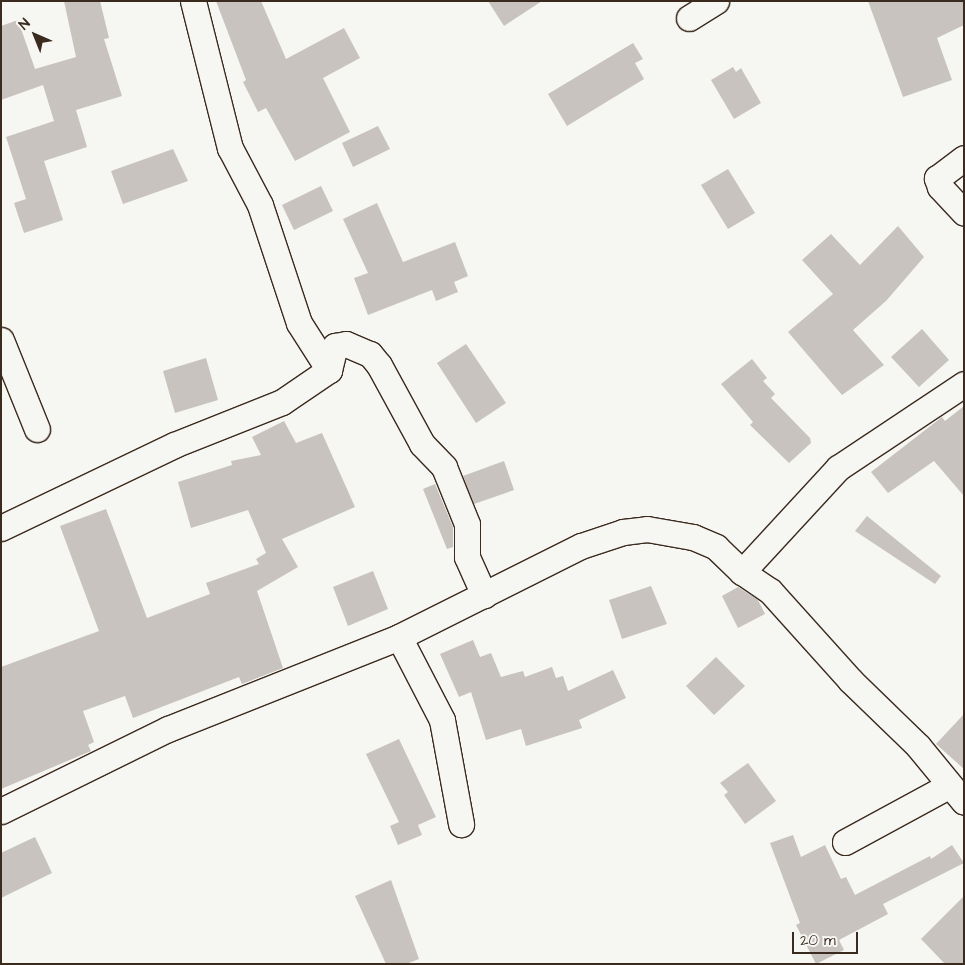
<!DOCTYPE html>
<html>
<head>
<meta charset="utf-8">
<style>
	body { margin:0 }
	#map { position:relative; width:965px; height:965px; overflow:hidden; background:#f6f6f2; font-family:"Architects Daughter",sans-serif }
	div>[style] { position:absolute }
	[style*='--x'] { left:calc(var(--x)*1px); top:calc(var(--y)*1px); width:calc(var(--w)*1px); rotate:calc(var(--a)*1deg) }
	.building>* { inset:0; background:#c8c3be }
	.roads { filter:drop-shadow(1px 0 #3b2a1e) drop-shadow(-1px 0 #3b2a1e) drop-shadow(0 1px #3b2a1e) drop-shadow(0 -1px #3b2a1e) }
	.minor>* { height:25px; margin:-12.5px; padding:0 12.5px; transform-origin:12.5px; border-radius:12.5px; background:#f6f6f2 }
	span { translate:-50% -50%; white-space:nowrap; text-align:center; line-height:1.15; -webkit-text-stroke:4.5px #f6f6f2; paint-order:stroke }
	.frame { position:absolute; inset:0; border:2px solid #3b2a1e; pointer-events:none }
	.north { position:absolute; left:10px; top:10px; width:50px; height:50px; -webkit-text-stroke:4px #f6f6f2; paint-order:stroke; rotate:316deg; font-size:14px; font-weight:700; line-height:20px; text-align:center; color:#3b2a1e }
	.north::after { content:''; display:block; margin:auto; width:18px; height:22px; background:#3b2a1e; clip-path:polygon(50% 0,100% 100%,50% 72%,0 100%) }
	.scale { position:absolute; left:792px; top:932px; width:66px; height:22px; box-sizing:border-box; border:2px solid #3b2a1e; border-top:0; padding-left:6px; font-size:15px; line-height:18px; white-space:nowrap; color:#3b2a1e; -webkit-text-stroke:4px #f6f6f2; paint-order:stroke }
</style>
</head>
<body>
<div id="map">
	<div class="building">
		<div style="clip-path:polygon(64px 1px,100px 1px,109px 38px,104px 39px,122px 96px,76px 110px,87px 147px,44px 161px,63px 220px,24px 233px,14px 203px,26px 199px,6px 137px,54px 121px,43px 85px,1px 100px,1px 26px,18px 20px,35px 69px,76px 57px)"></div>
		<div style="clip-path:polygon(216px 1px,261px 1px,286px 59px,344px 28px,360px 58px,323px 78px,350px 132px,295px 161px,266px 108px,258px 112px,243px 82px,246px 80px)"></div>
		<div style="clip-path:polygon(488px 1px,542px 1px,504px 26px)"></div>
		<div style="clip-path:polygon(868px 1px,964px 1px,964px 25px,937px 38px,952px 80px,903px 97px)"></div>
		<div style="clip-path:polygon(633px 43px,643px 59px,635px 63px,644px 79px,567px 126px,548px 94px)"></div>
		<div style="clip-path:polygon(733px 67px,736px 72px,741px 68px,761px 103px,734px 119px,711px 80px)"></div>
		<div style="clip-path:polygon(378px 126px,390px 149px,353px 167px,342px 143px)"></div>
		<div style="clip-path:polygon(173px 149px,188px 181px,123px 204px,111px 171px)"></div>
		<div style="clip-path:polygon(728px 169px,755px 213px,728px 229px,701px 185px)"></div>
		<div style="clip-path:polygon(321px 186px,333px 211px,294px 230px,282px 205px)"></div>
		<div style="clip-path:polygon(377px 203px,403px 262px,455px 242px,468px 276px,454px 282px,458px 292px,436px 301px,432px 290px,368px 315px,354px 278px,368px 273px,343px 219px)"></div>
		<div style="clip-path:polygon(898px 226px,924px 257px,886px 301px,853px 330px,884px 365px,842px 395px,788px 332px,833px 294px,802px 260px,831px 234px,860px 265px)"></div>
		<div style="clip-path:polygon(922px 329px,949px 360px,919px 387px,891px 357px)"></div>
		<div style="clip-path:polygon(466px 344px,506px 403px,476px 423px,437px 363px)"></div>
		<div style="clip-path:polygon(206px 358px,218px 400px,175px 413px,163px 371px)"></div>
		<div style="clip-path:polygon(752px 359px,767px 378px,763px 381px,775px 394px,771px 398px,810px 438px,811px 443px,789px 463px,750px 425px,753px 422px,721px 384px)"></div>
		<div style="clip-path:polygon(964px 406px,964px 496px,934px 461px,888px 493px,871px 472px,942px 417px,945px 421px)"></div>
		<div style="clip-path:polygon(284px 421px,296px 443px,322px 433px,355px 507px,282px 539px,298px 567px,257px 591px,283px 668px,242px 684px,239px 677px,133px 718px,125px 696px,83px 711px,94px 742px,88px 745px,91px 751px,1px 789px,1px 667px,99px 631px,60px 526px,106px 509px,147px 618px,210px 594px,206px 583px,259px 564px,256px 559px,266px 553px,248px 510px,191px 528px,178px 482px,232px 465px,231px 461px,261px 455px,252px 437px)"></div>
		<div style="clip-path:polygon(504px 461px,514px 490px,474px 504px,463px 476px)"></div>
		<div style="clip-path:polygon(435px 484px,453px 527px,453px 547px,447px 549px,423px 489px)"></div>
		<div style="clip-path:polygon(867px 516px,941px 576px,935px 584px,855px 531px)"></div>
		<div style="clip-path:polygon(373px 571px,388px 609px,348px 626px,333px 587px)"></div>
		<div style="clip-path:polygon(651px 586px,667px 624px,622px 639px,609px 600px)"></div>
		<div style="clip-path:polygon(738px 587px,758px 600px,765px 614px,738px 628px,722px 596px)"></div>
		<div style="clip-path:polygon(473px 640px,480px 657px,491px 653px,501px 677px,523px 671px,525px 677px,552px 667px,556px 678px,563px 676px,568px 691px,613px 670px,626px 698px,579px 720px,582px 728px,526px 746px,521px 729px,486px 740px,471px 692px,459px 697px,440px 654px)"></div>
		<div style="clip-path:polygon(716px 657px,745px 686px,714px 715px,686px 686px)"></div>
		<div style="clip-path:polygon(964px 714px,964px 769px,936px 744px)"></div>
		<div style="clip-path:polygon(399px 739px,436px 817px,418px 825px,422px 835px,398px 845px,390px 826px,399px 822px,366px 754px)"></div>
		<div style="clip-path:polygon(748px 763px,776px 801px,745px 824px,724px 795px,728px 792px,720px 783px)"></div>
		<div style="clip-path:polygon(793px 835px,801px 857px,825px 845px,841px 879px,846px 877px,855px 895px,930px 856px,931px 859px,952px 845px,964px 863px,883px 904px,888px 914px,839px 940px,844px 950px,816px 964px,796px 925px,800px 923px,770px 843px)"></div>
		<div style="clip-path:polygon(35px 837px,52px 873px,1px 898px,1px 853px)"></div>
		<div style="clip-path:polygon(391px 880px,419px 959px,406px 964px,386px 964px,355px 896px)"></div>
		<div style="clip-path:polygon(964px 896px,964px 964px,945px 964px,921px 939px)"></div>
	</div>
	<div class="roads">
		<div class="minor">
			<div style="--x:193;--y:1;--w:152;--a:75.9"></div>
			<div style="--x:230;--y:148;--w:64;--a:62.2"></div>
			<div style="--x:260;--y:205;--w:124;--a:71.7"></div>
			<div style="--x:299;--y:323;--w:56;--a:57.4"></div>
			<div style="--x:689;--y:18;--w:32;--a:-32"></div>
			<div style="--x:964;--y:158;--w:34;--a:143"></div>
			<div style="--x:937;--y:178;--w:9;--a:72"></div>
			<div style="--x:940;--y:187;--w:35;--a:47"></div>
			<div style="--x:1;--y:340;--w:96;--a:68"></div>
			<div style="--x:1;--y:528;--w:192;--a:-25.6"></div>
			<div style="--x:174;--y:445;--w:116;--a:-21.7"></div>
			<div style="--x:282;--y:402;--w:57;--a:-34.2"></div>
			<div style="--x:329;--y:370;--w:25;--a:-76"></div>
			<div style="--x:335;--y:346;--w:11;--a:-10"></div>
			<div style="--x:346;--y:344;--w:26;--a:23"></div>
			<div style="--x:370;--y:354;--w:14;--a:51"></div>
			<div style="--x:379;--y:365;--w:90;--a:61.4"></div>
			<div style="--x:422;--y:444;--w:32;--a:46"></div>
			<div style="--x:444;--y:467;--w:61;--a:68"></div>
			<div style="--x:467;--y:524;--w:33;--a:90"></div>
			<div style="--x:467;--y:557;--w:42;--a:65.9"></div>
			<div style="--x:742;--y:572;--w:142;--a:-47.3"></div>
			<div style="--x:838;--y:468;--w:151;--a:-33.7"></div>
			<div style="--x:399;--y:637;--w:93;--a:62.6"></div>
			<div style="--x:442;--y:720;--w:106;--a:79.6"></div>
			<div style="--x:1;--y:811;--w:186;--a:-26.2"></div>
			<div style="--x:168;--y:729;--w:249;--a:-21.7"></div>
			<div style="--x:399;--y:637;--w:203;--a:-26.6"></div>
			<div style="--x:581;--y:546;--w:44;--a:-18.4"></div>
			<div style="--x:623;--y:532;--w:24;--a:-7"></div>
			<div style="--x:647;--y:529;--w:47;--a:9.9"></div>
			<div style="--x:693;--y:537;--w:25;--a:23"></div>
			<div style="--x:716;--y:547;--w:36;--a:44"></div>
			<div style="--x:742;--y:572;--w:34;--a:34"></div>
			<div style="--x:770;--y:591;--w:120;--a:48"></div>
			<div style="--x:850;--y:680;--w:95;--a:44.1"></div>
			<div style="--x:918;--y:746;--w:72;--a:50.6"></div>
			<div style="--x:845;--y:842;--w:119;--a:-28.5"></div>
		</div>
	</div>
	<div class="frame"></div>
	<div class="north">N</div>
	<div class="scale">20 m</div>
</div>
</body>
</html>
